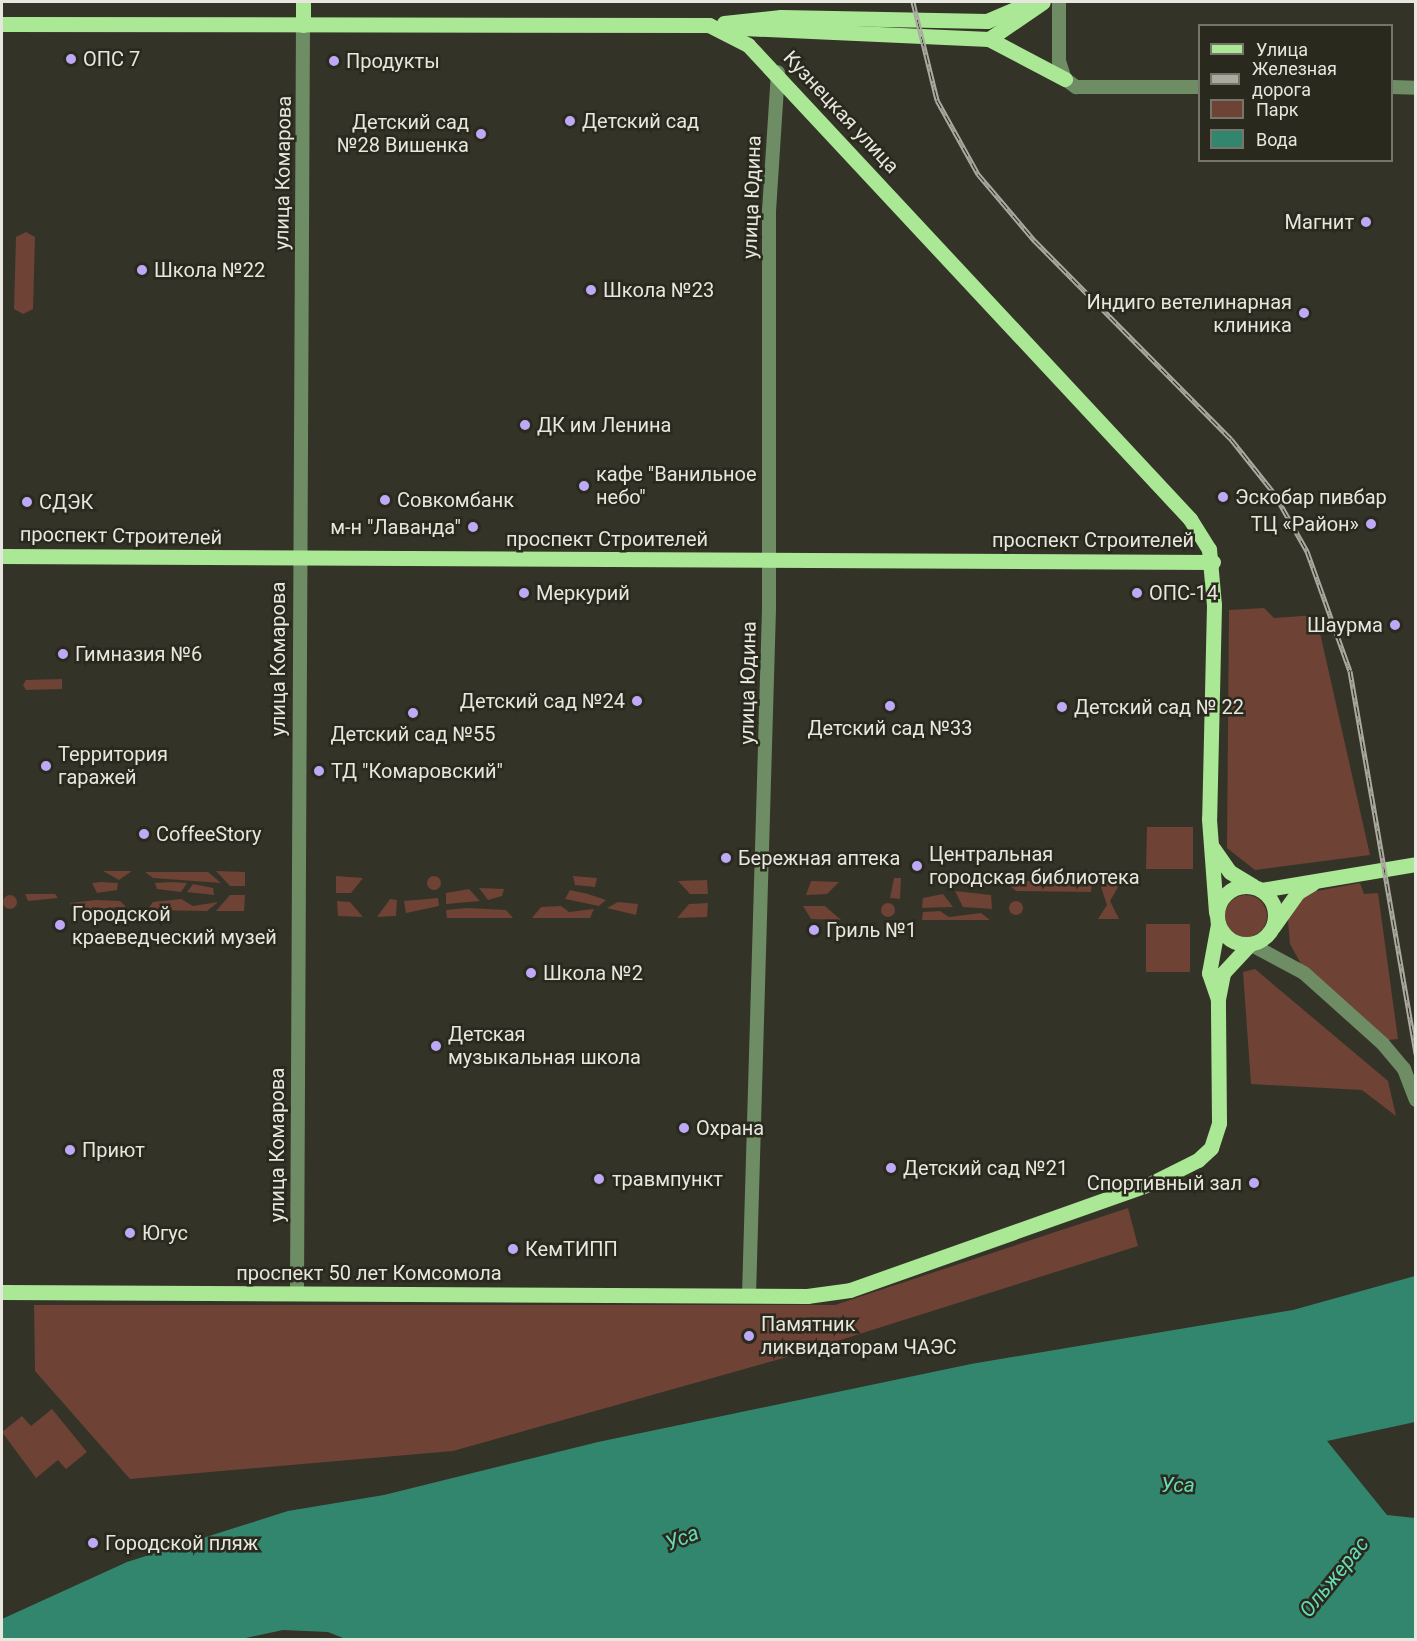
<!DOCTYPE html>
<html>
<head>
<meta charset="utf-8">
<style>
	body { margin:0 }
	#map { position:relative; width:1417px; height:1641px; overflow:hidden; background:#343327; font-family:Roboto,sans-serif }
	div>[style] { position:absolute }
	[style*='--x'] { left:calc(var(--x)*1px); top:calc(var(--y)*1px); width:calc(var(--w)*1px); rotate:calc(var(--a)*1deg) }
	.green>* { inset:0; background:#6e4235 }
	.round { border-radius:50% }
	.water>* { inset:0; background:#32866e }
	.minor>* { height:14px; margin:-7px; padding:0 7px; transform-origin:7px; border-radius:7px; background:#6f8d65 }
	.major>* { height:15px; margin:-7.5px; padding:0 7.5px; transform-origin:7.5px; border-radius:7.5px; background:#abe895 }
	.major>.ring { margin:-7.5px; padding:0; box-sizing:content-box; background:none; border:15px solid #abe895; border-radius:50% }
	.rail>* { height:5px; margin-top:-2.5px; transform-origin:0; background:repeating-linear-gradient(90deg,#2a291d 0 9px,#abaaa1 0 18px); box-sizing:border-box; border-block:2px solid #abaaa1 }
	.dots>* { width:16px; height:16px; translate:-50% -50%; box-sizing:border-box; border:3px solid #2a291d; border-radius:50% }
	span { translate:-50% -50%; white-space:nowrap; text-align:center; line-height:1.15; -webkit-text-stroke:5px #2a291d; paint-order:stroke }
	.poi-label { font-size:20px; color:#e7e6df }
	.left { translate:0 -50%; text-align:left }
	.right { translate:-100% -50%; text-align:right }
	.street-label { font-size:20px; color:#e7e6df }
	.water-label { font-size:21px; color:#65dbb8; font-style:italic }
	.frame { position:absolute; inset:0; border:3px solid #e7e6df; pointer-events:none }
	.legend { position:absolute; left:1198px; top:24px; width:195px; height:138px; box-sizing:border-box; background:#2a291d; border:2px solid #76756b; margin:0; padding:8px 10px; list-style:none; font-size:18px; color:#e7e6df }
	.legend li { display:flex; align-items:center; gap:12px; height:30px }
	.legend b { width:30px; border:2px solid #76756b }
</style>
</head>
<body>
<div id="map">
	<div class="green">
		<div style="clip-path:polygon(26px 232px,35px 237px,33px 309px,23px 314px,14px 309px,16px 237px)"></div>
		<div style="clip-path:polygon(1264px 608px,1274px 618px,1316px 615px,1370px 855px,1255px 870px,1227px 848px,1229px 610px)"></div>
		<div style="clip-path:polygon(62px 679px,62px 689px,26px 690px,23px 685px,26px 680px)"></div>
		<div style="clip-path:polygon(1147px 827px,1193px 827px,1193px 869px,1146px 869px)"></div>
		<div style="clip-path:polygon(103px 871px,132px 871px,119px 880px)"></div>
		<div style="clip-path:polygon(216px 871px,245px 872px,245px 886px,230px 886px)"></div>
		<div style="clip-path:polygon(145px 872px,208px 872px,221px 883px,153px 878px)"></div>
		<div class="round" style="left:427px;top:876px;width:14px;height:14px"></div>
		<div style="clip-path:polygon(336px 876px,363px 878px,351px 893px,336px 893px)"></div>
		<div style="clip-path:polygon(573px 876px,597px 878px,595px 887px,575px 885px)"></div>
		<div style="clip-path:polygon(894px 878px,901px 878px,900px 899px,890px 898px)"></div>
		<div style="clip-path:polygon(707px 880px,708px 894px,690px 894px,678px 881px)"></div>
		<div style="clip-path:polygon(811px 881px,839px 882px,827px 894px,806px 895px)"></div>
		<div style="clip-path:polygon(1004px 881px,1092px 881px,1091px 892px,1016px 891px)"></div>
		<div style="clip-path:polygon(1099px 881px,1121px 882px,1110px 901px,1119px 919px,1098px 919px,1107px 905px)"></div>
		<div style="clip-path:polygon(92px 883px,101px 882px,118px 883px,117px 890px,97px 893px)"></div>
		<div style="clip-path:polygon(155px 883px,171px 882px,187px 883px,181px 892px,157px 889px)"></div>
		<div style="clip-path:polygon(1360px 883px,1364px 894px,1378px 893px,1398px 1039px,1388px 1040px,1301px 964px,1290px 944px,1288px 920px,1306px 893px)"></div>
		<div style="clip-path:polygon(193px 884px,213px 888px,214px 895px,187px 892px)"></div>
		<div style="clip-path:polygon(479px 888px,504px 889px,502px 896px,488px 900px)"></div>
		<div style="clip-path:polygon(469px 889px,480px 901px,446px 904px,446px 893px)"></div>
		<div style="clip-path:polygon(570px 890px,588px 894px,606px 900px,599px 906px,565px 899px)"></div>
		<div style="clip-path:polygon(955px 891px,991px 895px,992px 909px,963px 907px)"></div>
		<div style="clip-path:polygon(25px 894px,55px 894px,58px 898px,28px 901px)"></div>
		<div style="clip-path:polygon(943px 894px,953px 907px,922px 908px,923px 898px)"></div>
		<div style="clip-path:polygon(230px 895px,245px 895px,244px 911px,216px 911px)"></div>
		<div class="round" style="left:3px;top:895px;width:14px;height:14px"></div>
		<div class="round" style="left:1225px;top:895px;width:42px;height:42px"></div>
		<div style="clip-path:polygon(438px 898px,439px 906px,406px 913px,404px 901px)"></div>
		<div style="clip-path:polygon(181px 899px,193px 906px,218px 902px,207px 911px,147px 910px,153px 902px)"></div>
		<div style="clip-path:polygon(390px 899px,397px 900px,396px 916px,377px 917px)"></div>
		<div style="clip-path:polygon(96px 900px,120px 901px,126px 907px,73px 910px,70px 903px)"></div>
		<div class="round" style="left:1009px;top:901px;width:14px;height:14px"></div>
		<div style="clip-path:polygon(337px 901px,350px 902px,363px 917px,338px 916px)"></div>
		<div style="clip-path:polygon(618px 902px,638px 904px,636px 915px,607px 908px)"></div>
		<div style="clip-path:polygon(708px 903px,707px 917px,677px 918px,689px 904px)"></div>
		<div class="round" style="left:881px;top:903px;width:14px;height:14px"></div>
		<div style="clip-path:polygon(561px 906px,569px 912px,594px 909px,590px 918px,532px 918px,541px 907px)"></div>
		<div style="clip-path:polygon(803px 906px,825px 906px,841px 920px,811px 919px)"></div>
		<div style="clip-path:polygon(467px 908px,506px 910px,513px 918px,447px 918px,446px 910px)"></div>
		<div style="clip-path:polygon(940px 911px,949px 917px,981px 913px,990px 920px,922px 920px,923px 912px)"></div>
		<div style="clip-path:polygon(1146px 924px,1190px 924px,1190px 972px,1146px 972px)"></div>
		<div style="clip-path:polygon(1255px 969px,1388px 1081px,1396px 1116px,1362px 1090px,1251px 1084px,1243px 972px)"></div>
		<div style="clip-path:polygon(1128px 1208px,1138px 1246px,780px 1359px,453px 1451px,130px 1479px,35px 1371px,34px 1305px,835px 1305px)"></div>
		<div style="clip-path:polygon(52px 1409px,87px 1452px,66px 1469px,58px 1460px,36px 1478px,2px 1432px,22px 1416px,31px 1426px)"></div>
	</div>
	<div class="water">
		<div style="clip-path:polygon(1415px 1276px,1415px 1422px,1327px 1441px,1387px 1515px,1415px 1518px,1415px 1639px,348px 1640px,328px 1632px,283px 1630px,237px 1640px,2px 1639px,2px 1619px,127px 1562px,288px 1511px,384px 1495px,598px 1442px,971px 1364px,1293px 1310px)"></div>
	</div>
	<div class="minor">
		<div style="--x:1059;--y:2;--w:59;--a:90"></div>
		<div style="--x:1059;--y:61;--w:19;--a:72"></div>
		<div style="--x:1065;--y:79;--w:14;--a:36"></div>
		<div style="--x:1076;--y:87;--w:124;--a:0"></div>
		<div style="--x:1392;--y:87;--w:24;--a:2"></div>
		<div style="--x:1250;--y:944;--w:61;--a:28.2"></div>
		<div style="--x:1304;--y:973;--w:106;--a:41.9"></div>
		<div style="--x:1383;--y:1044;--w:33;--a:50"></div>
		<div style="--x:1404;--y:1069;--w:33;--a:69"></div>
		<div style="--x:297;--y:1293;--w:1268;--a:-89.73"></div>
		<div style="--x:749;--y:1295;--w:686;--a:-88.33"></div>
		<div style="--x:769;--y:609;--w:398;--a:-90"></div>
		<div style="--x:769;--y:211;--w:139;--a:-86.3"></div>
	</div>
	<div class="major">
		<div style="--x:724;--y:23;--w:57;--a:-6"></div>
		<div style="--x:781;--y:17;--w:206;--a:1.1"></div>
		<div style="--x:987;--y:21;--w:48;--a:-23.4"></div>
		<div style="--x:2;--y:24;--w:707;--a:0.08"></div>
		<div style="--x:709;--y:25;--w:44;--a:27.1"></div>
		<div style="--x:748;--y:45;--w:648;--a:47"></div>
		<div style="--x:1190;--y:519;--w:36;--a:58"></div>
		<div style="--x:1209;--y:549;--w:56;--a:84.9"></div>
		<div style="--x:1214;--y:605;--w:214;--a:91.3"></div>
		<div style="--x:1209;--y:819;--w:94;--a:85.7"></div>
		<div style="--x:303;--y:25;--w:23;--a:-90"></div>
		<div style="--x:722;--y:27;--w:267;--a:2.6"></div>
		<div style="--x:989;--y:39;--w:86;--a:27.8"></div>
		<div style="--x:989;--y:39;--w:65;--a:-34.4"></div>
		<div style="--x:2;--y:556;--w:1211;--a:0.28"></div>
		<div style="--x:1213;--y:848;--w:29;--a:55"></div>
		<div style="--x:1230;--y:872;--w:27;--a:31"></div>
		<div class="ring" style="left:1217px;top:886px;width:43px;height:43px"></div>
		<div style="--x:1261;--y:890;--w:157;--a:-9.5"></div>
		<div style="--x:1218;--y:924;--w:50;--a:100.4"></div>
		<div style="--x:1209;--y:973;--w:28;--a:71"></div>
		<div style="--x:1273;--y:927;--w:43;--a:-54.5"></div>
		<div style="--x:1298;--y:892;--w:17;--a:-31"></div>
		<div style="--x:2;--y:1292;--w:805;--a:0.28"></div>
		<div style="--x:807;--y:1296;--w:43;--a:-7.9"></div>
		<div style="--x:850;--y:1290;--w:320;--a:-19.5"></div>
		<div style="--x:1152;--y:1183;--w:51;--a:-26.6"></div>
		<div style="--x:1198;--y:1160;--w:18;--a:-43"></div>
		<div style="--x:1211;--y:1148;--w:26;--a:-72"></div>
		<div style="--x:1219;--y:1123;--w:124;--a:-90.5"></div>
		<div style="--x:1218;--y:999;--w:26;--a:-79"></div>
		<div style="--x:1223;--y:973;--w:40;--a:-47"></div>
	</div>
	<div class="rail">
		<div style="--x:913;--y:2;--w:101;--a:76.2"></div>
		<div style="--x:937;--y:100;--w:85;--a:61"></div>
		<div style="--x:978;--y:174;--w:87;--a:49.7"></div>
		<div style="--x:1034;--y:240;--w:280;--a:45.3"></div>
		<div style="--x:1231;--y:439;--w:69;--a:51.5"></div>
		<div style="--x:1274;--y:493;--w:67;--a:60.4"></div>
		<div style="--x:1307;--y:551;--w:127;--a:70.3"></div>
		<div style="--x:1350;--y:671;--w:389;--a:80.2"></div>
	</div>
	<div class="dots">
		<div style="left:71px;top:59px;background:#bda9f5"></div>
		<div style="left:334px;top:61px;background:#bda9f5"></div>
		<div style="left:570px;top:121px;background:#bda9f5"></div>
		<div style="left:481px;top:134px;background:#bda9f5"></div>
		<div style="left:1366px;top:222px;background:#bda9f5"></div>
		<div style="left:142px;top:270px;background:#bda9f5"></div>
		<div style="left:591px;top:290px;background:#bda9f5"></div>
		<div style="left:1304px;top:313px;background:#bda9f5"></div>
		<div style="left:525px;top:425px;background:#bda9f5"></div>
		<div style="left:584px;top:486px;background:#bda9f5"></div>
		<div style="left:1223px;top:497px;background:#bda9f5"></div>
		<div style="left:385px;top:500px;background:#bda9f5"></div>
		<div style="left:27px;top:502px;background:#bda9f5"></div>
		<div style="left:1371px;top:524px;background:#bda9f5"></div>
		<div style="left:473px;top:527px;background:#bda9f5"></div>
		<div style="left:524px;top:593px;background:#bda9f5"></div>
		<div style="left:1137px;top:593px;background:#bda9f5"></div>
		<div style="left:1395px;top:625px;background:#bda9f5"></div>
		<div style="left:63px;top:654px;background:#bda9f5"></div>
		<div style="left:637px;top:701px;background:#bda9f5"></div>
		<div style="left:890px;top:706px;background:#bda9f5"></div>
		<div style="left:1062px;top:707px;background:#bda9f5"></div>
		<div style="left:413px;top:713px;background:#bda9f5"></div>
		<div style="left:46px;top:766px;background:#bda9f5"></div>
		<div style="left:319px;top:771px;background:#bda9f5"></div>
		<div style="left:144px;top:834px;background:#bda9f5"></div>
		<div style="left:726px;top:858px;background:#bda9f5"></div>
		<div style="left:917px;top:866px;background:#bda9f5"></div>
		<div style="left:60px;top:925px;background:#bda9f5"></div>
		<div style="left:814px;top:930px;background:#bda9f5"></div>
		<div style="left:531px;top:973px;background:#bda9f5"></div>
		<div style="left:436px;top:1046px;background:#bda9f5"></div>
		<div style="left:684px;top:1128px;background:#bda9f5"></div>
		<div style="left:70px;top:1150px;background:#bda9f5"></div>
		<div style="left:891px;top:1168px;background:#bda9f5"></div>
		<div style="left:599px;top:1179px;background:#bda9f5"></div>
		<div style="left:1254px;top:1183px;background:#bda9f5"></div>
		<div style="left:130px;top:1233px;background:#bda9f5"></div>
		<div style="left:513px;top:1249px;background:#bda9f5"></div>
		<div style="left:749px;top:1336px;background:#bda9f5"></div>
		<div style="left:93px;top:1543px;background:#bda9f5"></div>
	</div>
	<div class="poi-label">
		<span class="left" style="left:83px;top:59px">ОПС 7</span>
		<span class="left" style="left:346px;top:61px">Продукты</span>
		<span class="left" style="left:582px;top:121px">Детский сад</span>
		<span class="right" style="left:469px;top:134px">Детский сад<br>№28 Вишенка</span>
		<span class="right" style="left:1354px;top:222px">Магнит</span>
		<span class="left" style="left:154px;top:270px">Школа №22</span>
		<span class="left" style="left:603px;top:290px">Школа №23</span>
		<span class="right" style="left:1292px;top:314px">Индиго ветелинарная<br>клиника</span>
		<span class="left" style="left:537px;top:425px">ДК им Ленина</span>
		<span class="left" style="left:596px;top:486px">кафе "Ванильное<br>небо"</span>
		<span class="left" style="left:1235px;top:497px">Эскобар пивбар</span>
		<span class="left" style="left:397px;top:500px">Совкомбанк</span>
		<span class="left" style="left:39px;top:502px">СДЭК</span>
		<span class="right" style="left:1359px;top:524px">ТЦ «Район»</span>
		<span class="right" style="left:461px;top:527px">м-н "Лаванда"</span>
		<span class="left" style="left:536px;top:593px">Меркурий</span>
		<span class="left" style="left:1149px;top:593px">ОПС-14</span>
		<span class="right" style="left:1383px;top:625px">Шаурма</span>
		<span class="left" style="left:75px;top:654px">Гимназия №6</span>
		<span class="right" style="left:625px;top:701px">Детский сад №24</span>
		<span class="left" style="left:1074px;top:707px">Детский сад № 22</span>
		<span style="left:890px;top:728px">Детский сад №33</span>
		<span style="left:413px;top:734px">Детский сад №55</span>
		<span class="left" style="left:58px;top:766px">Территория<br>гаражей</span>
		<span class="left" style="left:331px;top:771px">ТД "Комаровский"</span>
		<span class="left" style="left:156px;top:834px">CoffeeStory</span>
		<span class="left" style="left:929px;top:866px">Центральная<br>городская библиотека</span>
		<span class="left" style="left:738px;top:858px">Бережная аптека</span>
		<span class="left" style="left:72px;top:926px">Городской<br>краеведческий музей</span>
		<span class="left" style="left:826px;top:930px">Гриль №1</span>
		<span class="left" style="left:543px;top:973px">Школа №2</span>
		<span class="left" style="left:448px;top:1046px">Детская<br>музыкальная школа</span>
		<span class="left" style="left:696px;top:1128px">Охрана</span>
		<span class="left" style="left:82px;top:1150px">Приют</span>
		<span class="left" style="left:903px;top:1168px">Детский сад №21</span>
		<span class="left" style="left:612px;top:1179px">травмпункт</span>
		<span class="right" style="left:1242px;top:1183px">Спортивный зал</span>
		<span class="left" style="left:142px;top:1233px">Югус</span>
		<span class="left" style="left:525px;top:1249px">КемТИПП</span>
		<span class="left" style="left:761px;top:1336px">Памятник<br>ликвидаторам ЧАЭС</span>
		<span class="left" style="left:105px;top:1543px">Городской пляж</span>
	</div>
	<div class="street-label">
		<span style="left:841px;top:112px;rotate:47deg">Кузнецкая улица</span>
		<span style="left:283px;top:173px;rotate:-89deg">улица Комарова</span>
		<span style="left:752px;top:197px;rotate:-88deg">улица Юдина</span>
		<span style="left:121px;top:536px;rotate:1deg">проспект Строителей</span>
		<span style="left:607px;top:539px">проспект Строителей</span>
		<span style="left:1093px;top:540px">проспект Строителей</span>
		<span style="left:278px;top:659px;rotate:-90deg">улица Комарова</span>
		<span style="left:748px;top:683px;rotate:-89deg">улица Юдина</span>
		<span style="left:277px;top:1145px;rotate:-90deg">улица Комарова</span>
		<span style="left:369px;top:1273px">проспект 50 лет Комсомола</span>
	</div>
	<div class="water-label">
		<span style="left:1178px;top:1485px">Уса</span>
		<span style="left:682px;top:1538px;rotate:-22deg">Уса</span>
		<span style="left:1334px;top:1577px;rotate:-51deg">Ольжерас</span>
	</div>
	<div class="frame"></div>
	<ul class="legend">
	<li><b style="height:8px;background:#abe895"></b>Улица</li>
	<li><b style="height:8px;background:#abaaa1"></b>Железная дорога</li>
	<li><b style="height:16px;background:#6e4235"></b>Парк</li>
	<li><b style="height:16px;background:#32866e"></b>Вода</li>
	</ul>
</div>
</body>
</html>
